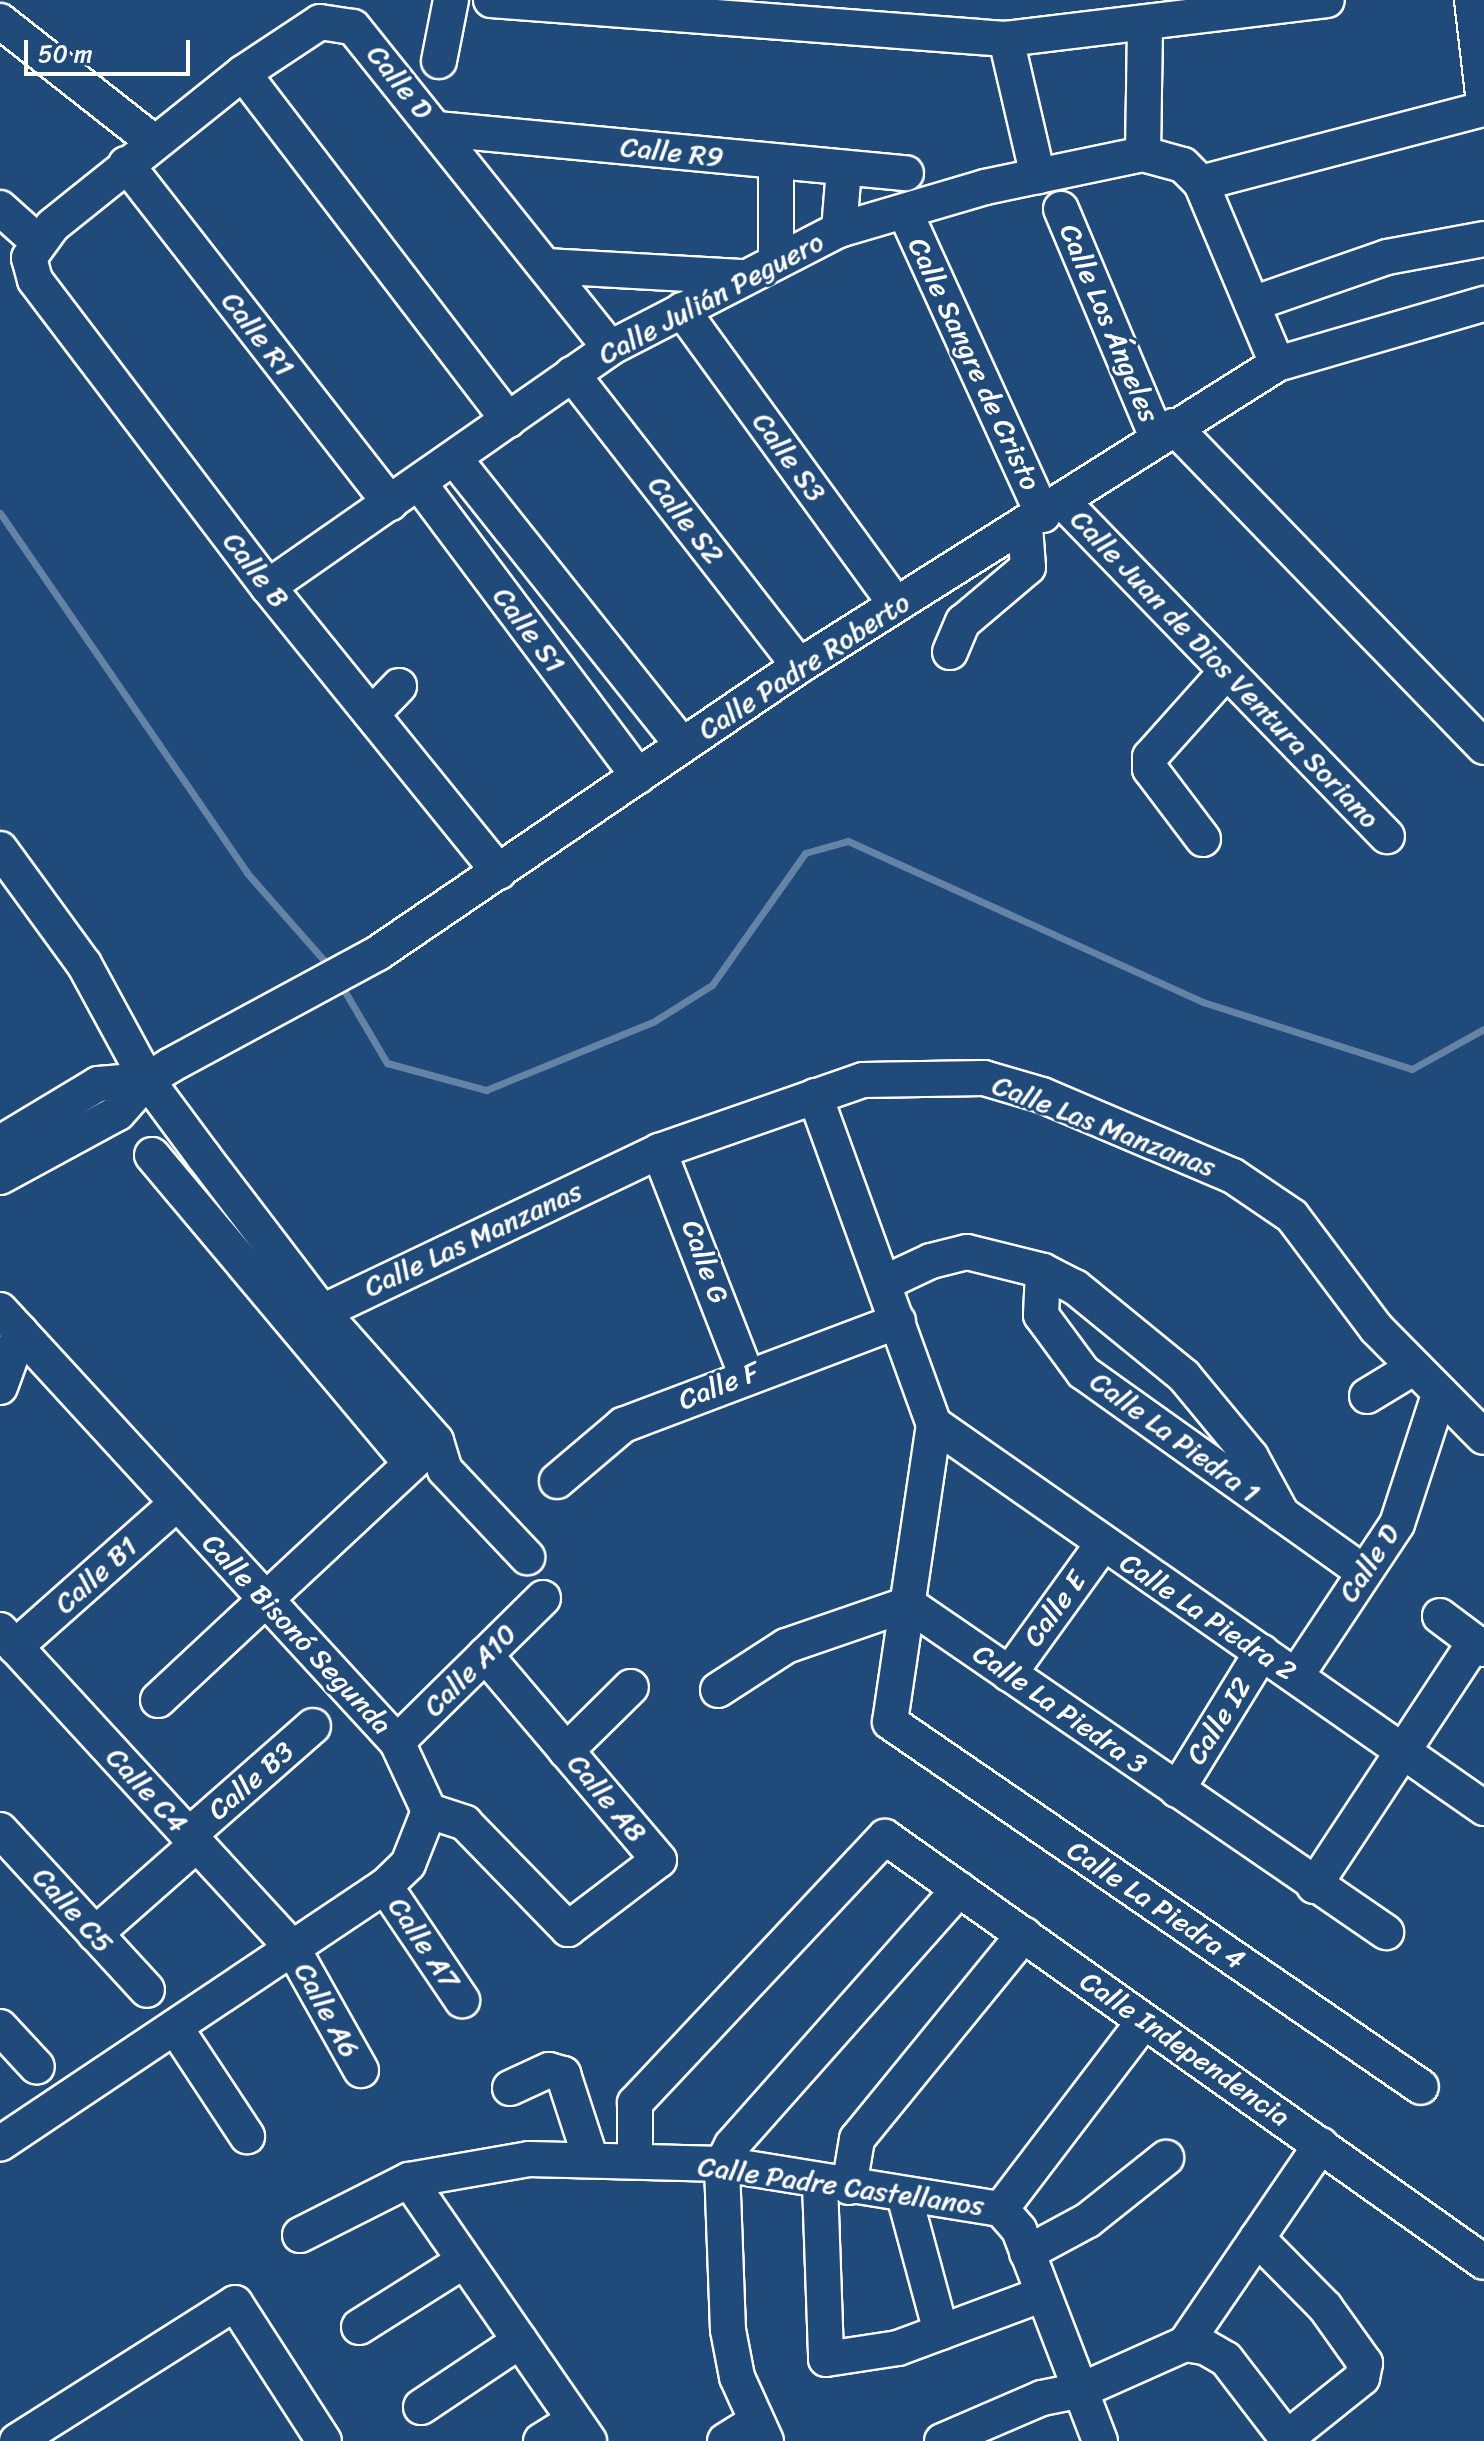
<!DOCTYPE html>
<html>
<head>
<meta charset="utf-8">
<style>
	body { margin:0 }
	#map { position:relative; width:1484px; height:2441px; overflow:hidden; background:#1f4a7a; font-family:Sriracha,sans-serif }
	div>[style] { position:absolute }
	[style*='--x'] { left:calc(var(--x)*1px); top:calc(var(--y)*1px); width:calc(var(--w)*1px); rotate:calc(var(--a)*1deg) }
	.stream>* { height:7px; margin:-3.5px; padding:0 3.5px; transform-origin:3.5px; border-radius:3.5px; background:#6583a4 }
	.roads { filter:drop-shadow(2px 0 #fff) drop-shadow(-2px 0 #fff) drop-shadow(0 2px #fff) drop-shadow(0 -2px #fff) }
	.minor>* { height:34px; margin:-17px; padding:0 17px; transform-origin:17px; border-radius:17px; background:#1f4a7a }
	span { translate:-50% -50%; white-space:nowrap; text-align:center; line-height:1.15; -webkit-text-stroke:6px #1f4a7a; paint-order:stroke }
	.street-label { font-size:28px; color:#fff }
	.scale { position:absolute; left:24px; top:40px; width:166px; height:36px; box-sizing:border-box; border:4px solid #fff; border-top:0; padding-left:10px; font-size:24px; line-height:28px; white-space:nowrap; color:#fff; -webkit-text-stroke:6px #1f4a7a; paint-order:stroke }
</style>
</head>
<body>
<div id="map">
	<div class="stream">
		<div style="--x:0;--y:513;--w:437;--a:55.5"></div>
		<div style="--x:247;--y:873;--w:125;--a:48.6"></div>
		<div style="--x:341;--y:985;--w:91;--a:59.5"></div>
		<div style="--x:387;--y:1063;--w:103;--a:15.3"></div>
		<div style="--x:486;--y:1090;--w:180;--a:-22.2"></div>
		<div style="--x:653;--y:1022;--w:70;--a:-32.1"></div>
		<div style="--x:712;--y:985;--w:161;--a:-54.8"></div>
		<div style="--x:805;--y:853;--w:45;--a:-15.6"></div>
		<div style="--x:848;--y:841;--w:390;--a:24.4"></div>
		<div style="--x:1203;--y:1002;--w:219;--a:17.8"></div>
		<div style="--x:1412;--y:1069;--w:82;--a:-29.1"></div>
	</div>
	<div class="roads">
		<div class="minor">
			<div style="--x:491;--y:0;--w:516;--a:4.33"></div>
			<div style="--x:1006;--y:39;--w:323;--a:-6.9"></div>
			<div style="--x:1472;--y:0;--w:103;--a:83.3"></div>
			<div style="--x:0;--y:21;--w:196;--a:38.2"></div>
			<div style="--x:1006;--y:39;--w:141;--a:76.9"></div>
			<div style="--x:439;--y:61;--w:62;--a:-78.9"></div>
			<div style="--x:243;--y:73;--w:437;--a:52.6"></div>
			<div style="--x:438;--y:129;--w:470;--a:5.4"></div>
			<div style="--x:1143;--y:154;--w:131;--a:-89.1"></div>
			<div style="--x:126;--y:164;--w:430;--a:52.1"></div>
			<div style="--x:1201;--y:183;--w:293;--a:-14.7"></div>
			<div style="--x:0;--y:208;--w:50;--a:41.7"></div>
			<div style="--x:1061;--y:209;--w:247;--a:67.2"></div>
			<div style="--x:905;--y:212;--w:333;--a:65.5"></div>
			<div style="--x:839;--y:230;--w:61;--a:-85.3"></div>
			<div style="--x:776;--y:258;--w:96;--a:-90"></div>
			<div style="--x:545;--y:266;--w:197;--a:3.2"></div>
			<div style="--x:1252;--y:304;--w:143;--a:-19.2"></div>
			<div style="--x:1387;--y:257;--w:99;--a:-10.5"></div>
			<div style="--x:682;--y:310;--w:364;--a:54"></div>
			<div style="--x:572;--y:374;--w:370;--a:52.1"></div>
			<div style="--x:1173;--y:426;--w:447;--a:45.9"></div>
			<div style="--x:454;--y:458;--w:367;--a:51.5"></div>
			<div style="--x:419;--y:483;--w:366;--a:53.2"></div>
			<div style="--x:1064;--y:503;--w:464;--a:45.9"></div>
			<div style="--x:268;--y:587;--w:417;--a:-34.9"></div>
			<div style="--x:610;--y:348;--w:258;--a:-27.3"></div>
			<div style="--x:839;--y:230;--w:152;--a:-16.4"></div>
			<div style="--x:985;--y:187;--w:161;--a:-11.8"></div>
			<div style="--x:1143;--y:154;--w:41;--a:15.4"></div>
			<div style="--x:1183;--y:165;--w:25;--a:45"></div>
			<div style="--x:1201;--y:183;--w:196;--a:67.2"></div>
			<div style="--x:950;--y:652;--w:33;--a:-67"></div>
			<div style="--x:963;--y:622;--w:85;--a:-40.2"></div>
			<div style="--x:1028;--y:567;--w:41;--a:-94.2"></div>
			<div style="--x:372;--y:714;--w:39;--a:-46"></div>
			<div style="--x:1203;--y:839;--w:88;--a:-127.1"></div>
			<div style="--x:1150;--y:769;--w:12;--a:-90"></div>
			<div style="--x:1150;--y:757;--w:115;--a:-48.2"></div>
			<div style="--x:0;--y:849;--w:142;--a:53.9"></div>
			<div style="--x:84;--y:964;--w:132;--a:61.5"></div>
			<div style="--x:147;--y:1080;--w:96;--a:53.5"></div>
			<div style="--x:204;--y:1157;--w:195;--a:52.7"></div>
			<div style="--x:322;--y:1312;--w:172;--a:48.5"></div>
			<div style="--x:436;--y:1441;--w:30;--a:73"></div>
			<div style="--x:445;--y:1470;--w:120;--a:46.7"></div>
			<div style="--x:499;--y:872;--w:367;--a:-129"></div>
			<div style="--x:268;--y:587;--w:385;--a:-127.2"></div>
			<div style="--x:35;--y:280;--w:23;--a:-105"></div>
			<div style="--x:29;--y:258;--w:39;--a:-54"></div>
			<div style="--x:52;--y:226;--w:245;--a:-38.7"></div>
			<div style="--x:243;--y:73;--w:92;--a:-33.5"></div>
			<div style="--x:320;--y:22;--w:33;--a:9"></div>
			<div style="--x:353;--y:27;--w:411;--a:51.3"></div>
			<div style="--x:815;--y:1096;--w:349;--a:70.1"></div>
			<div style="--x:934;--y:1424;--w:301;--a:98.4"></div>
			<div style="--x:890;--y:1722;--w:644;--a:34.5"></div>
			<div style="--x:0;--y:1143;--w:114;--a:-31"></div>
			<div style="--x:98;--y:1084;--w:49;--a:-4.7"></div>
			<div style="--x:659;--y:1151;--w:239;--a:68.7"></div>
			<div style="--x:152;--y:1155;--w:402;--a:50"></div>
			<div style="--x:0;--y:1177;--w:134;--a:-28.5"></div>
			<div style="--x:118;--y:1113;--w:44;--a:-48.7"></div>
			<div style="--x:147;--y:1080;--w:28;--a:-32"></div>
			<div style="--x:171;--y:1065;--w:235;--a:-28.4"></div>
			<div style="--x:378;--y:953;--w:510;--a:-34.28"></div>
			<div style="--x:799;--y:666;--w:565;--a:-32.28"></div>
			<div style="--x:1277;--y:364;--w:216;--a:-16.2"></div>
			<div style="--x:1043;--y:1271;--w:44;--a:92.6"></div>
			<div style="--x:1041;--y:1315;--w:71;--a:53.6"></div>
			<div style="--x:1083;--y:1372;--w:344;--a:35.5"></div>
			<div style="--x:884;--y:1283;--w:52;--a:-25.1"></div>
			<div style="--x:931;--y:1261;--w:37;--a:-14"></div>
			<div style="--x:967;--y:1252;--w:78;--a:14"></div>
			<div style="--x:1043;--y:1271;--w:36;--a:27"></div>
			<div style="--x:1075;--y:1287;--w:141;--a:39.2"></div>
			<div style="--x:1184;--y:1376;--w:105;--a:50.4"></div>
			<div style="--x:1251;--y:1457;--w:65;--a:61.5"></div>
			<div style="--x:0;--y:1310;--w:587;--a:47.42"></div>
			<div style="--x:397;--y:1742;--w:76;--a:65.1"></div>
			<div style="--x:429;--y:1811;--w:57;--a:111.6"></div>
			<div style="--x:408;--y:1864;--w:32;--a:136"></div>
			<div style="--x:385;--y:1886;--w:463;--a:146.2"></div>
			<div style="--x:322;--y:1312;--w:373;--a:-25.5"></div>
			<div style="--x:659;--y:1151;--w:216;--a:-19.2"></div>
			<div style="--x:863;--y:1080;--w:121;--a:-0.9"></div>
			<div style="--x:984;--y:1078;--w:60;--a:16.3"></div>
			<div style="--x:1042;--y:1095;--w:207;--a:23"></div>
			<div style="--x:1233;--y:1176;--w:71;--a:34.1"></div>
			<div style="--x:1292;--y:1216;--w:140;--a:53.1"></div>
			<div style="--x:1376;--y:1328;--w:153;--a:45.3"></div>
			<div style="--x:0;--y:1387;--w:59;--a:-70"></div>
			<div style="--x:1367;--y:1396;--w:54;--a:-31.3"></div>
			<div style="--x:934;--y:1424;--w:671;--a:34.92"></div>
			<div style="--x:557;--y:1481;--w:87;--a:-40.3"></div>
			<div style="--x:623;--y:1425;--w:294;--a:-20.7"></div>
			<div style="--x:1440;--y:1616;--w:55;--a:36.9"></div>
			<div style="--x:0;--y:1630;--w:433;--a:47.4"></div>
			<div style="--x:293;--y:1949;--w:139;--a:60.7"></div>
			<div style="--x:15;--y:1647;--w:217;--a:-41.6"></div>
			<div style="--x:1009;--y:1674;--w:159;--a:-54.2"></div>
			<div style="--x:1296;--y:1676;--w:182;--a:-56.4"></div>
			<div style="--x:1397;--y:1524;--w:136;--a:-72"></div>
			<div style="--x:718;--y:1690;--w:81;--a:-32.9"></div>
			<div style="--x:786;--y:1646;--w:129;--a:-19"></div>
			<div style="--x:908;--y:1604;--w:580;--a:34.46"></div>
			<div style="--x:158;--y:1700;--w:368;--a:-43"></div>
			<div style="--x:397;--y:1742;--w:205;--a:-44.6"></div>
			<div style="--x:566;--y:1751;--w:91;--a:-44.6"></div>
			<div style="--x:1177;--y:1790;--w:162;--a:-58.4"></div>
			<div style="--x:429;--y:1811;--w:38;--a:18"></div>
			<div style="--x:465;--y:1823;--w:148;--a:45.8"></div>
			<div style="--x:568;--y:1929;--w:114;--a:-37.2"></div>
			<div style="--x:659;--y:1860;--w:269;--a:-130.3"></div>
			<div style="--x:0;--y:1830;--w:217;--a:47.4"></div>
			<div style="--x:189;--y:1835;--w:165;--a:-41.3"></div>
			<div style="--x:385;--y:1886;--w:138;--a:56"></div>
			<div style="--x:1314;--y:1886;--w:292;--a:-56.6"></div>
			<div style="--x:95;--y:1934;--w:136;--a:-41.4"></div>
			<div style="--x:0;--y:2027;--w:54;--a:47.2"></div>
			<div style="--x:175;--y:2027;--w:131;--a:56.6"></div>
			<div style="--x:510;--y:2088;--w:43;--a:-24.8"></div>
			<div style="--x:549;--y:2070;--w:15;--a:16"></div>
			<div style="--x:563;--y:2074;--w:90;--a:72"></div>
			<div style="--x:635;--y:2161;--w:58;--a:-90"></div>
			<div style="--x:635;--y:2103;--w:365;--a:-46.8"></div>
			<div style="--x:885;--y:1837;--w:734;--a:35.36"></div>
			<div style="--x:409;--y:2180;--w:317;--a:55.4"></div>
			<div style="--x:820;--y:2183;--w:176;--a:88"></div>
			<div style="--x:826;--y:2359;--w:73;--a:-8.7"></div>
			<div style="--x:898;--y:2348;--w:155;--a:-20.4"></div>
			<div style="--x:849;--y:2187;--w:49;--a:-80.5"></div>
			<div style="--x:857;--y:2139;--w:264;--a:-50.8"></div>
			<div style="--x:904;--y:2195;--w:142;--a:74.9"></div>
			<div style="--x:1001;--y:2209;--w:236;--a:-52.7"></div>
			<div style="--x:300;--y:2235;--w:122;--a:-26.8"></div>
			<div style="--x:409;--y:2180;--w:122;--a:-9.9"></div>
			<div style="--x:529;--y:2159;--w:193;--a:1.5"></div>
			<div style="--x:722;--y:2164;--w:283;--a:9.2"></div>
			<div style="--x:1001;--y:2209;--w:28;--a:49"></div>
			<div style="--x:1019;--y:2230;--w:226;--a:69"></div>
			<div style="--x:1257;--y:2238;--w:97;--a:45.4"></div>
			<div style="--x:1325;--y:2307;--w:69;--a:54.5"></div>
			<div style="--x:1365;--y:2363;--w:15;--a:101"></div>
			<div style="--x:1362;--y:2378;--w:96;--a:141.3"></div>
			<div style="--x:1027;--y:2253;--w:69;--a:-28.4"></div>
			<div style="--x:1088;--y:2220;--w:100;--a:-38.5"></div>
			<div style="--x:359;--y:2327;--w:124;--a:-32.2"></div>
			<div style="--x:1185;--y:2344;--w:241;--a:-55.7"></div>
			<div style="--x:421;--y:2407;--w:119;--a:-33.7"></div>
			<div style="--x:17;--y:2441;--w:258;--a:-32.3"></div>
			<div style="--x:235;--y:2303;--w:164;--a:57.2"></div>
			<div style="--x:541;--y:2441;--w:39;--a:-32"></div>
			<div style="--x:725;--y:2441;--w:34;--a:-32"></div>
			<div style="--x:766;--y:2441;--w:70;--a:-114.4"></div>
			<div style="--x:737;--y:2377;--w:48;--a:-100.8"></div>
			<div style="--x:728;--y:2330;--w:166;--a:-92.1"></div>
			<div style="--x:722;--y:2164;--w:21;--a:-62"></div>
			<div style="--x:732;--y:2145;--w:342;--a:-48.4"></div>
			<div style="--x:942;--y:2441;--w:109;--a:-23.3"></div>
			<div style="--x:1042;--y:2398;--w:41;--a:-11.3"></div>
			<div style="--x:1082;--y:2390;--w:113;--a:-24.1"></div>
			<div style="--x:1185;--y:2344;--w:20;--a:9"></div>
			<div style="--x:1205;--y:2347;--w:24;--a:30"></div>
			<div style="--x:1226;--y:2359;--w:103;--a:52.5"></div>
		</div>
	</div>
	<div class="street-label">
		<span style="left:400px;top:82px;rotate:51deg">Calle D</span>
		<span style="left:672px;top:152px;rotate:6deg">Calle R9</span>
		<span style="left:711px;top:298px;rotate:-28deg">Calle Julián Peguero</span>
		<span style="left:1109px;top:323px;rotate:67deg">Calle Los Ángeles</span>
		<span style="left:258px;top:334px;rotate:52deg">Calle R1</span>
		<span style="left:974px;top:364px;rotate:65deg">Calle Sangre de Cristo</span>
		<span style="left:789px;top:457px;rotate:54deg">Calle S3</span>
		<span style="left:686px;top:520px;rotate:52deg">Calle S2</span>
		<span style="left:256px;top:570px;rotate:52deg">Calle B</span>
		<span style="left:529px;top:630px;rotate:53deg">Calle S1</span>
		<span style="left:804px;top:666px;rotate:-33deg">Calle Padre Roberto</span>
		<span style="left:1225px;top:669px;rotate:46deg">Calle Juan de Dios Ventura Soriano</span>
		<span style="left:1104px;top:1126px;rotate:21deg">Calle Las Manzanas</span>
		<span style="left:473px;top:1239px;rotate:-25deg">Calle Las Manzanas</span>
		<span style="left:705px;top:1262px;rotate:70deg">Calle G</span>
		<span style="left:719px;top:1386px;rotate:-22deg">Calle F</span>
		<span style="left:1175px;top:1437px;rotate:36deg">Calle La Piedra 1</span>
		<span style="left:1369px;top:1563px;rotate:-57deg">Calle D</span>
		<span style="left:96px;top:1575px;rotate:-42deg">Calle B1</span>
		<span style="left:1055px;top:1609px;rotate:-54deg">Calle E</span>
		<span style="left:1208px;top:1617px;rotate:34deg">Calle La Piedra 2</span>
		<span style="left:297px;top:1634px;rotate:47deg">Calle Bisonó Segunda</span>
		<span style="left:470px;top:1670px;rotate:-45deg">Calle A10</span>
		<span style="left:1060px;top:1709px;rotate:35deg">Calle La Piedra 3</span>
		<span style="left:1219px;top:1721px;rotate:-58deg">Calle I2</span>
		<span style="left:251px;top:1781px;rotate:-41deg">Calle B3</span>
		<span style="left:147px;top:1790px;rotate:47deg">Calle C4</span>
		<span style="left:607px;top:1798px;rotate:50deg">Calle A8</span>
		<span style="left:1156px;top:1905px;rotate:34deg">Calle La Piedra 4</span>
		<span style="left:73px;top:1910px;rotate:48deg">Calle C5</span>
		<span style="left:424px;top:1943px;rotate:56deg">Calle A7</span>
		<span style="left:327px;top:2010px;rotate:61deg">Calle A6</span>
		<span style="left:1185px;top:2049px;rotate:35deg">Calle Independencia</span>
		<span style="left:841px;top:2186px;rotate:8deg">Calle Padre Castellanos</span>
	</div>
	<div class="scale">50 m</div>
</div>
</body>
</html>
